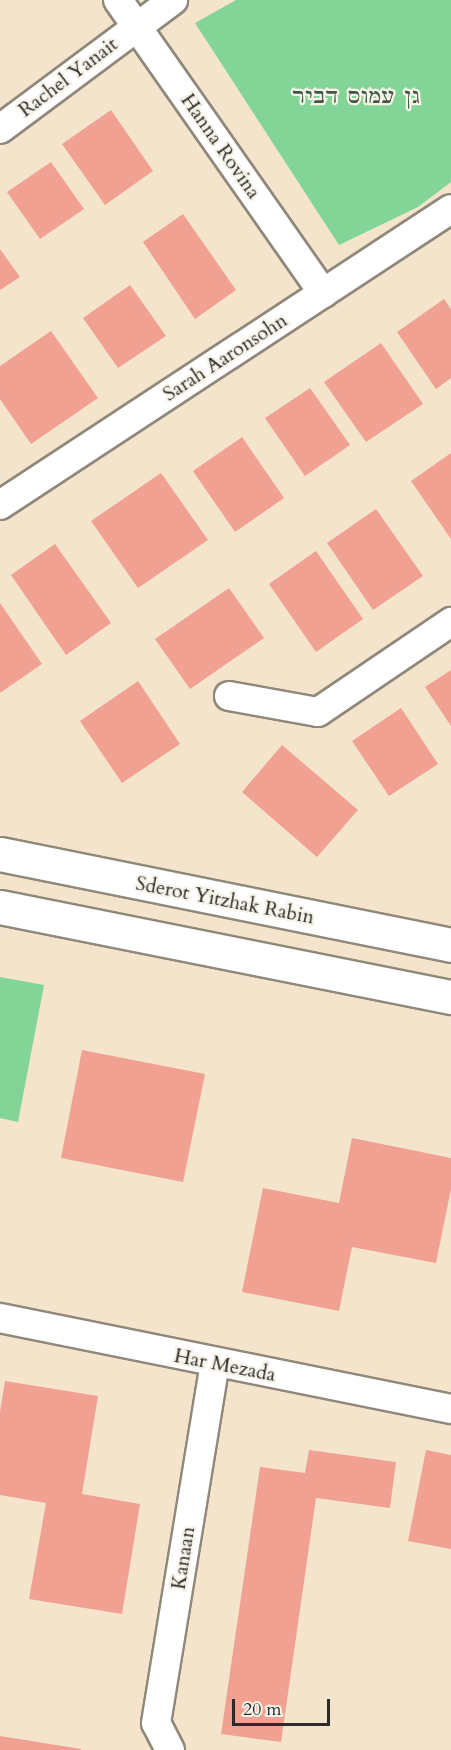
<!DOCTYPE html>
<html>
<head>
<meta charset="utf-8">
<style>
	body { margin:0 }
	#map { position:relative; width:451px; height:1750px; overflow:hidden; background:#f3e4cb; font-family:Cardo,"Frank Ruhl Libre",serif }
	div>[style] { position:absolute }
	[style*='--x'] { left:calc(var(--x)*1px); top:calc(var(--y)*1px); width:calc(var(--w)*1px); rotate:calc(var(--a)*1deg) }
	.green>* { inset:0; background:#82d596 }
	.building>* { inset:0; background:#f1a192 }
	.roads { filter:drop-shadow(2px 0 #8f887b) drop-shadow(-2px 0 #8f887b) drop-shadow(0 2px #8f887b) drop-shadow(0 -2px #8f887b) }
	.minor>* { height:28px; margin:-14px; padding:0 14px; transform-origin:14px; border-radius:14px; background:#fff }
	.secondary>* { height:33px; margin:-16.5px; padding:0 16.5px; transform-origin:16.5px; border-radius:16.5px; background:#fff }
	span { translate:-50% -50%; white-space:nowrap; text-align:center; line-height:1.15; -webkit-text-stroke:4.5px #f7f3e8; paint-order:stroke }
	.street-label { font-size:20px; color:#2b2b2b }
	.park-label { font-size:20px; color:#415646 }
	.scale { position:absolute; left:232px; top:1699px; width:98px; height:27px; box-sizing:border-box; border:3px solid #2b2b2b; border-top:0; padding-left:8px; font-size:18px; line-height:21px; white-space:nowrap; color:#2b2b2b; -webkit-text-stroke:4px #f7f3e8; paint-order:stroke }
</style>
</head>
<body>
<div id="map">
	<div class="green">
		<div style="clip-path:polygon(236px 0,451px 0,451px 182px,418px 207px,339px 245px,195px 23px)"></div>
		<div style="clip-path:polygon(0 977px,44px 985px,18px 1122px,0 1118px)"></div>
	</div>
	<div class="building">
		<div style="clip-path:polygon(111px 110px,153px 171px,105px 205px,62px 144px)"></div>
		<div style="clip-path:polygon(51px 162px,84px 209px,40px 239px,7px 192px)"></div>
		<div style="clip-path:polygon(183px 214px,236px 290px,195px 319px,143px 242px)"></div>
		<div style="clip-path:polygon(0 249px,20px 277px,0 290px)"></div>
		<div style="clip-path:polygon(130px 285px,166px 336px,118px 368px,83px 318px)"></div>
		<div style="clip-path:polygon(444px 299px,451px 309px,451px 378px,436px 389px,397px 332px)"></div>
		<div style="clip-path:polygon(51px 331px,98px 398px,31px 444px,0 399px,0 366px)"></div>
		<div style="clip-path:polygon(381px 343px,423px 404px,366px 442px,324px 382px)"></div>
		<div style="clip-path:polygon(310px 388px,350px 445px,305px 476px,265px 418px)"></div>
		<div style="clip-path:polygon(242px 437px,284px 498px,235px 532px,193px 471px)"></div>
		<div style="clip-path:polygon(451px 453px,451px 539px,411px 481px)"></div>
		<div style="clip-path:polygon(161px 473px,208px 540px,138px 588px,91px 521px)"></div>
		<div style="clip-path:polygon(376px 509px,423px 576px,373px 610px,327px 543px)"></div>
		<div style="clip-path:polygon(55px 544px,111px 623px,66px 655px,11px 575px)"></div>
		<div style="clip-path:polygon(316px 551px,363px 619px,316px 652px,269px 584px)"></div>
		<div style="clip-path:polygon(229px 588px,264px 638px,190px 689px,155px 639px)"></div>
		<div style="clip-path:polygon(0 603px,42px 664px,0 693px)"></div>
		<div style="clip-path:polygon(451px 670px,451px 726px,425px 687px)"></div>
		<div style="clip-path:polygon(138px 681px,180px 744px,122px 783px,80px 721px)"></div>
		<div style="clip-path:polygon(401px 708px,438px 764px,389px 796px,352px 741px)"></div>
		<div style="clip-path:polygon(282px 745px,358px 810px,317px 857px,242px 792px)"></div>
		<div style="clip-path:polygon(82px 1050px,205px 1074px,183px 1182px,61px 1158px)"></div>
		<div style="clip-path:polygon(352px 1138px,451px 1158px,451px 1189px,436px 1263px,352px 1247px,339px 1311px,242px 1292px,263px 1188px,339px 1203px)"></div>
		<div style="clip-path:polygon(5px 1381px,98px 1396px,82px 1494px,140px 1504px,122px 1614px,29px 1599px,46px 1503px,0 1495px,0 1412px)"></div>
		<div style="clip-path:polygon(309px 1450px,396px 1462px,390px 1508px,316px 1498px,281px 1742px,221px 1734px,260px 1467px,305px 1473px)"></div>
		<div style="clip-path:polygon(426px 1450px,451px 1455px,451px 1549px,408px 1541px)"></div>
		<div style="clip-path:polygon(0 1736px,81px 1749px,81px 1750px,0 1750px)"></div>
	</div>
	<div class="roads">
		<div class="minor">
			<div style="--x:118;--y:0;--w:358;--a:55"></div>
			<div style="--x:0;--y:129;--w:216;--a:-36.7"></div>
			<div style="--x:0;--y:505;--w:539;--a:-33.28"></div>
			<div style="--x:229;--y:696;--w:90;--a:10.2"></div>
			<div style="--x:318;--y:712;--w:161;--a:-34.1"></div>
			<div style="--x:0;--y:1318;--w:460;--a:11.4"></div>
			<div style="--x:170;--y:1750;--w:30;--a:-117"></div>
			<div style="--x:156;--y:1723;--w:364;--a:-80.7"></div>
		</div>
		<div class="secondary">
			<div style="--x:0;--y:854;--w:460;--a:11.4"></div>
			<div style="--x:0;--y:907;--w:460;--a:11.3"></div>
		</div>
	</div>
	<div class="street-label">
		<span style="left:68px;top:77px;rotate:-37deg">Rachel Yanait</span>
		<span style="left:221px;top:146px;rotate:55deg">Hanna Rovina</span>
		<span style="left:225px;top:357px;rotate:-33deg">Sarah Aaronsohn</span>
		<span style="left:225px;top:900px;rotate:11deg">Sderot Yitzhak Rabin</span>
		<span style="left:225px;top:1365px;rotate:11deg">Har Mezada</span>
		<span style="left:183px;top:1558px;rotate:-81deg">Kanaan</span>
	</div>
	<div class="park-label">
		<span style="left:356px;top:96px">גן עמוס דביר</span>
	</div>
	<div class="scale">20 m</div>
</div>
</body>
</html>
